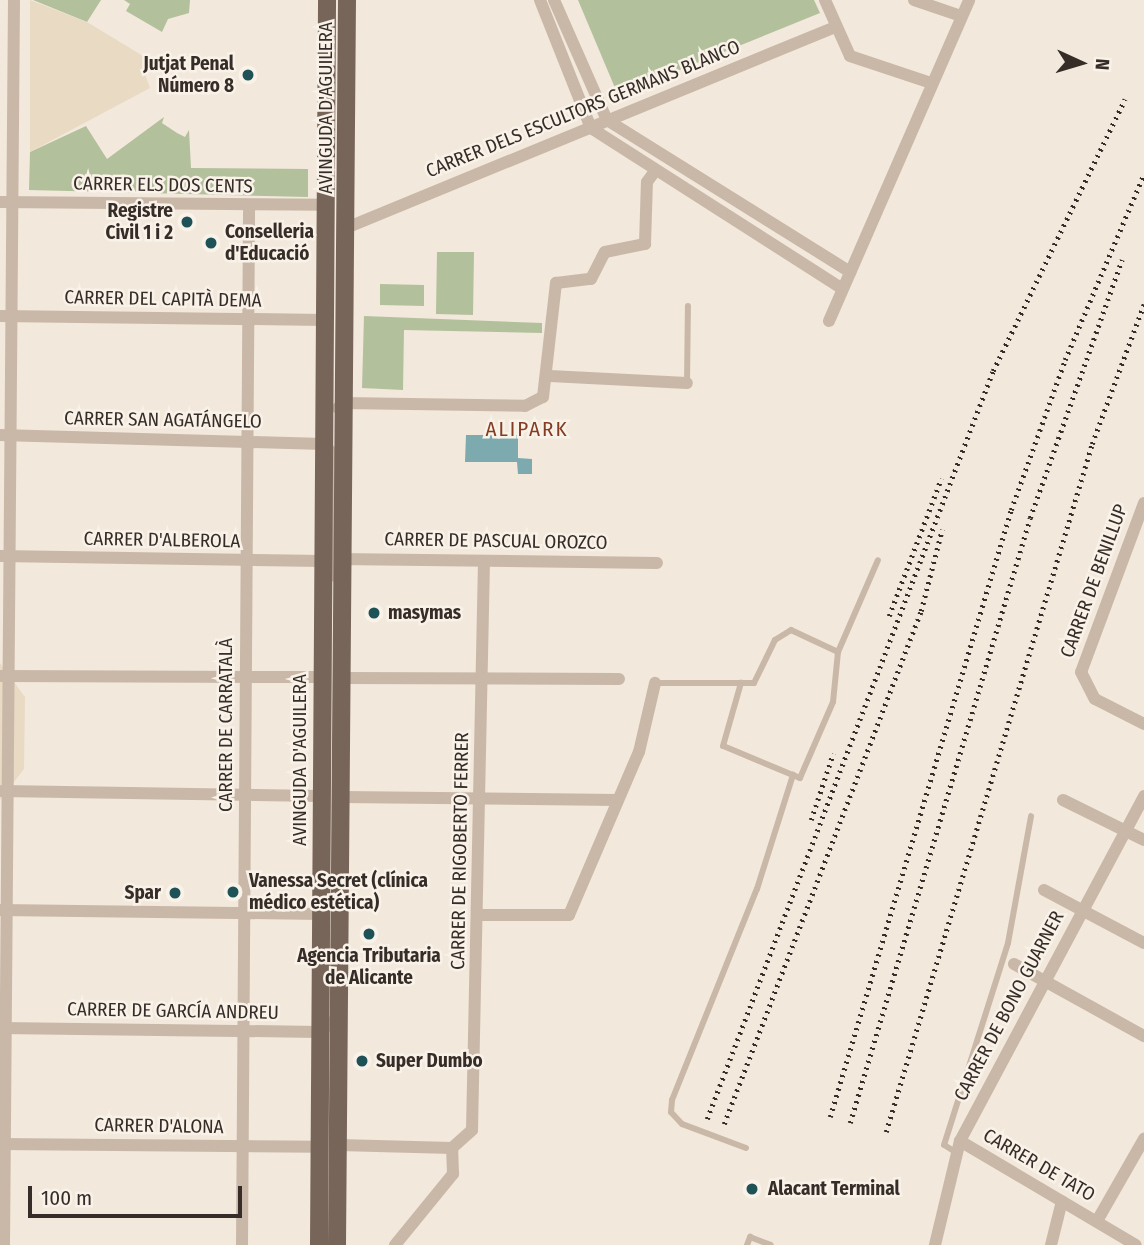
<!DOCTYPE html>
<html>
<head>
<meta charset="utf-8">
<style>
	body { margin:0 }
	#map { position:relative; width:1144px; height:1245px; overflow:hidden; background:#f2e8dc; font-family:"Fira Sans Condensed",sans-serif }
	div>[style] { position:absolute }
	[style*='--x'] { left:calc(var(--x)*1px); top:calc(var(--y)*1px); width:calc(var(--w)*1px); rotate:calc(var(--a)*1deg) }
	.green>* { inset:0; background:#b3c09c }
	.plaza>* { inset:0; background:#e9dac4 }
	.water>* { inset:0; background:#7caaae }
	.service>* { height:6px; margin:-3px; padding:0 3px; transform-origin:3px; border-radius:3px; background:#c9b8a8 }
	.minor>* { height:12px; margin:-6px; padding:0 6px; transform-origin:6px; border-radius:6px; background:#c9b8a8 }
	.primary>* { height:18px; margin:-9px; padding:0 9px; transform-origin:9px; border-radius:9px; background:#78655a }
	.rail>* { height:4.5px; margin-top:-2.25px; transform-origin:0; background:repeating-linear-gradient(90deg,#362d28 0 2px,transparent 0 7px) }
	.dots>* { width:19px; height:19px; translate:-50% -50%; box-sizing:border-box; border:4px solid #f9f2e9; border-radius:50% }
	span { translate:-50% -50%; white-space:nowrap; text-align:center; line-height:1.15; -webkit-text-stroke:5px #f9f2e9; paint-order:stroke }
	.poi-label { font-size:19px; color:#362d28; font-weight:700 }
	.right { translate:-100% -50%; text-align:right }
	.left { translate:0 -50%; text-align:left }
	.street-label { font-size:19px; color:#362d28 }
	.neighbourhood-label { font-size:21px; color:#843d23; letter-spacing:2px }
	.north { position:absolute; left:1046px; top:28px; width:70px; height:70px; -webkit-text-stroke:5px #f9f2e9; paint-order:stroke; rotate:94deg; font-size:19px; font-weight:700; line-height:28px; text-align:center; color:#362d28 }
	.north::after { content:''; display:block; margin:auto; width:24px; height:32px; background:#362d28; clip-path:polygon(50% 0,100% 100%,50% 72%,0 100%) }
	.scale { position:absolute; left:28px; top:1186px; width:214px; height:32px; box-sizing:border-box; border:4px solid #362d28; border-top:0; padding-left:9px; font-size:21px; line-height:24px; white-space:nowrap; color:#362d28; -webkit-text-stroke:5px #f9f2e9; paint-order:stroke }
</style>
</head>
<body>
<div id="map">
	<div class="green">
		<div style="clip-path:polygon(33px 0,101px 0,87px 22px)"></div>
		<div style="clip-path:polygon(124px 0,190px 0,189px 13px,168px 19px,162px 32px,126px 11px,130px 4px)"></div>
		<div style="clip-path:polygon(578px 0,814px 0,820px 13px,618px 95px)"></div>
		<div style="clip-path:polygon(164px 117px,162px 123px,177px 133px,185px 137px,189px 130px,191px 168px,308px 169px,308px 197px,29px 190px,30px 152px,86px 126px,107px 159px)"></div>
		<div style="clip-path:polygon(437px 252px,474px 252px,473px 315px,436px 314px)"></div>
		<div style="clip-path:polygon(380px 284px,424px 285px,424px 306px,380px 305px)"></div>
		<div style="clip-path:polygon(364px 316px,542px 323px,542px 333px,404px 330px,403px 390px,362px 388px)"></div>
	</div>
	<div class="plaza">
		<div style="clip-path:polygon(30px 0,87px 22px,153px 62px,144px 61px,143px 69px,150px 88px,30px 152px)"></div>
		<div style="clip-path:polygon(0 663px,25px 697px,24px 769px,0 800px)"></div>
	</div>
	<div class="water">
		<div style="clip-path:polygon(466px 435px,518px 435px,518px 458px,532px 459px,532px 474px,518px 474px,517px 462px,465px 462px)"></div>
	</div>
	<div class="service">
		<div style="--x:687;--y:383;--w:77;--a:-89.3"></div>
		<div style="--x:838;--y:652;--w:100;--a:-66.5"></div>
		<div style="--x:655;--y:683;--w:99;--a:0"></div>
		<div style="--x:754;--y:683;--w:48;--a:-64"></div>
		<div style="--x:775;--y:640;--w:19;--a:-32"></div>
		<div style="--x:791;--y:630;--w:52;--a:25.1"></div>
		<div style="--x:838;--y:652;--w:50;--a:95.7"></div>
		<div style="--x:833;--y:702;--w:83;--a:113.5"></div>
		<div style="--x:800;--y:778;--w:83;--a:-157.4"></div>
		<div style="--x:723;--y:746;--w:66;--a:-74.1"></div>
		<div style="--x:746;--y:1148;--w:68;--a:-159.4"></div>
		<div style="--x:682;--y:1124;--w:16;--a:-133"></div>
		<div style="--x:671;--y:1112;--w:12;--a:-85"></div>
		<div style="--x:672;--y:1100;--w:227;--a:-68.1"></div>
		<div style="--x:757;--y:889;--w:120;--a:-72.5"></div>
		<div style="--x:957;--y:1153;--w:15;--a:-148"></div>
		<div style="--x:944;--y:1145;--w:212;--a:-72.4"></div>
		<div style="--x:1008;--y:943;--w:129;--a:-79.7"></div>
		<div style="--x:747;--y:1245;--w:9;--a:-69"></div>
		<div style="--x:750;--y:1237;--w:22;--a:21"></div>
	</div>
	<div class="minor">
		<div style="--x:540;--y:0;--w:138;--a:68.3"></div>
		<div style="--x:591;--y:128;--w:295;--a:32.6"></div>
		<div style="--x:554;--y:0;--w:131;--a:66.2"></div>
		<div style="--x:607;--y:120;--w:287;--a:32"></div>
		<div style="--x:825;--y:0;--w:61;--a:65.9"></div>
		<div style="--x:850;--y:56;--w:85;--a:18.4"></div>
		<div style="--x:914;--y:0;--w:50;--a:18.8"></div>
		<div style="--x:0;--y:202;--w:325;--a:0.5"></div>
		<div style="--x:346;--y:228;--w:529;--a:-22.34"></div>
		<div style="--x:0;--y:316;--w:325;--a:0.7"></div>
		<div style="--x:829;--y:321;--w:350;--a:-66.4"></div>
		<div style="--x:550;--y:376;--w:137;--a:2.9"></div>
		<div style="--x:338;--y:408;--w:7;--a:-45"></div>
		<div style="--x:343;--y:403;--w:182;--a:0.9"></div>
		<div style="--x:525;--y:406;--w:20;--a:-27"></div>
		<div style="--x:543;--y:397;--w:115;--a:-83.5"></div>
		<div style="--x:556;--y:283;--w:35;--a:-7"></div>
		<div style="--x:591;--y:279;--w:30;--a:-63"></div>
		<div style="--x:605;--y:252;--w:41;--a:-11.3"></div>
		<div style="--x:645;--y:244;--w:62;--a:-88.2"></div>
		<div style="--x:647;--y:182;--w:14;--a:-54"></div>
		<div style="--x:0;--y:435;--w:324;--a:1.6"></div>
		<div style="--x:324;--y:444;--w:15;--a:48"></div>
		<div style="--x:334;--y:455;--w:121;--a:89.5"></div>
		<div style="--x:1144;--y:503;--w:180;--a:110.4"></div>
		<div style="--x:1081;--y:672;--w:30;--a:63"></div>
		<div style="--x:1095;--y:699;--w:55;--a:27"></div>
		<div style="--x:0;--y:556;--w:323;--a:0.9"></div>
		<div style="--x:337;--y:559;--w:320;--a:0.7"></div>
		<div style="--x:0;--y:676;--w:321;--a:0.2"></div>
		<div style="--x:343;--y:678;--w:276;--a:0.2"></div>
		<div style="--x:2;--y:791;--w:318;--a:0.9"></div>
		<div style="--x:342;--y:797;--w:276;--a:0.6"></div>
		<div style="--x:1063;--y:800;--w:90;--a:26.3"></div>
		<div style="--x:1044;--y:890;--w:113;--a:27.9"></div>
		<div style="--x:0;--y:910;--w:320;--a:0.7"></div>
		<div style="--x:481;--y:915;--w:88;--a:0"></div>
		<div style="--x:569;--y:915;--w:177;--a:-66.8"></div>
		<div style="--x:639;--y:752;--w:71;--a:-76.9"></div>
		<div style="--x:1014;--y:964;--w:149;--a:29"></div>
		<div style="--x:0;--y:1028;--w:319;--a:0.7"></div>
		<div style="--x:319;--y:1032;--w:26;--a:-37"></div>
		<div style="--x:960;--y:1141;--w:204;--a:30.6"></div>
		<div style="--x:0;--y:1144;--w:318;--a:0.5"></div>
		<div style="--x:339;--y:1145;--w:113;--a:1.5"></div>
		<div style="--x:452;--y:1148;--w:27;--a:-42"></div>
		<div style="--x:472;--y:1130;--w:569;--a:-88.79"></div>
		<div style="--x:1097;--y:1221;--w:95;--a:-60.2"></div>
		<div style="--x:4;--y:1245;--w:1245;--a:-89.54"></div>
		<div style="--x:242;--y:1245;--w:1040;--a:-89.61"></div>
		<div style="--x:395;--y:1245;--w:92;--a:-50.8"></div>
		<div style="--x:453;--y:1174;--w:26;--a:-92"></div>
		<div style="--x:935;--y:1245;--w:107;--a:-76.5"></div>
		<div style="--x:960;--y:1141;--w:391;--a:-61.9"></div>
		<div style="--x:1051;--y:1245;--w:45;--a:-76"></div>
	</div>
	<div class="primary">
		<div style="--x:319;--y:1245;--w:1245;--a:-89.63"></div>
		<div style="--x:337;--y:1245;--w:1245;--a:-89.54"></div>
	</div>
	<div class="rail">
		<div style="--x:889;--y:616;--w:147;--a:-69.2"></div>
		<div style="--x:811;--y:820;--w:70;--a:-71.6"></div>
		<div style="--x:830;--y:1117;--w:633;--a:-73.4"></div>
		<div style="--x:1011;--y:510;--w:159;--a:-70.2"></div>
		<div style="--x:1065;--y:360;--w:202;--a:-67"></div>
		<div style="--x:707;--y:1119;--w:801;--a:-69.08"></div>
		<div style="--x:993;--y:371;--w:302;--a:-64.1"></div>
		<div style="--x:850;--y:1123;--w:631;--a:-73.43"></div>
		<div style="--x:1030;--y:518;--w:274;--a:-70.4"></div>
		<div style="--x:724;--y:1124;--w:550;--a:-68.99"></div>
		<div style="--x:921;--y:611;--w:84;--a:-75.5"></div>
		<div style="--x:886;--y:1132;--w:718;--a:-73.33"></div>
		<div style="--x:1092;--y:444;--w:149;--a:-69.6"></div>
	</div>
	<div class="dots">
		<div style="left:248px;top:75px;background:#1f5257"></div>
		<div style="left:187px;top:222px;background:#1f5257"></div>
		<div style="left:211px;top:243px;background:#1f5257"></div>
		<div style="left:374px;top:613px;background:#1f5257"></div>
		<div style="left:233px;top:892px;background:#1f5257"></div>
		<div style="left:175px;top:893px;background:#1f5257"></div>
		<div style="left:369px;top:934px;background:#1f5257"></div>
		<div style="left:362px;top:1061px;background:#1f5257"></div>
		<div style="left:752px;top:1189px;background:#1f5257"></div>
	</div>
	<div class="poi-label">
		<span class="right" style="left:234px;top:75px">Jutjat Penal<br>Número 8</span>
		<span class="right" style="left:173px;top:222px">Registre<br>Civil 1 i 2</span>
		<span class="left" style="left:225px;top:243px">Conselleria<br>d'Educació</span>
		<span class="left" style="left:388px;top:613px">masymas</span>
		<span class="left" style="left:249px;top:892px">Vanessa Secret (clínica<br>médico estética)</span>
		<span class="right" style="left:161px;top:893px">Spar</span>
		<span style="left:369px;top:967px">Agencia Tributaria<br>de Alicante</span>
		<span class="left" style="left:376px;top:1061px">Super Dumbo</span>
		<span class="left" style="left:768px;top:1189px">Alacant Terminal</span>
	</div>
	<div class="street-label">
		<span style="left:326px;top:108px;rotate:-90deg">AVINGUDA D'AGUILERA</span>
		<span style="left:583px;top:109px;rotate:-22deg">CARRER DELS ESCULTORS GERMANS BLANCO</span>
		<span style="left:163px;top:185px;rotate:1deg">CARRER ELS DOS CENTS</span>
		<span style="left:163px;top:299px;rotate:1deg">CARRER DEL CAPITÀ DEMA</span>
		<span style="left:163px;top:420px;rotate:1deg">CARRER SAN AGATÁNGELO</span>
		<span style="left:162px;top:540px;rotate:1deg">CARRER D'ALBEROLA</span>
		<span style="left:496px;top:541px;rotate:1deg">CARRER DE PASCUAL OROZCO</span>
		<span style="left:1094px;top:581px;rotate:-70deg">CARRER DE BENILLUP</span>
		<span style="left:226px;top:725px;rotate:-90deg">CARRER DE CARRATALÀ</span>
		<span style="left:300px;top:760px;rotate:-90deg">AVINGUDA D'AGUILERA</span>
		<span style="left:460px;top:851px;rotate:-89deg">CARRER DE RIGOBERTO FERRER</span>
		<span style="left:1009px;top:1006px;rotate:-62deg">CARRER DE BONO GUARNER</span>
		<span style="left:173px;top:1011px;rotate:1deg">CARRER DE GARCÍA ANDREU</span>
		<span style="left:159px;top:1126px;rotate:1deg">CARRER D'ALONA</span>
		<span style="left:1039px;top:1165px;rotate:30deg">CARRER DE TATO</span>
	</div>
	<div class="neighbourhood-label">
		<span style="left:527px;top:429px">ALIPARK</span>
	</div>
	<div class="north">N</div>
	<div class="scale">100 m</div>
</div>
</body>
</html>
